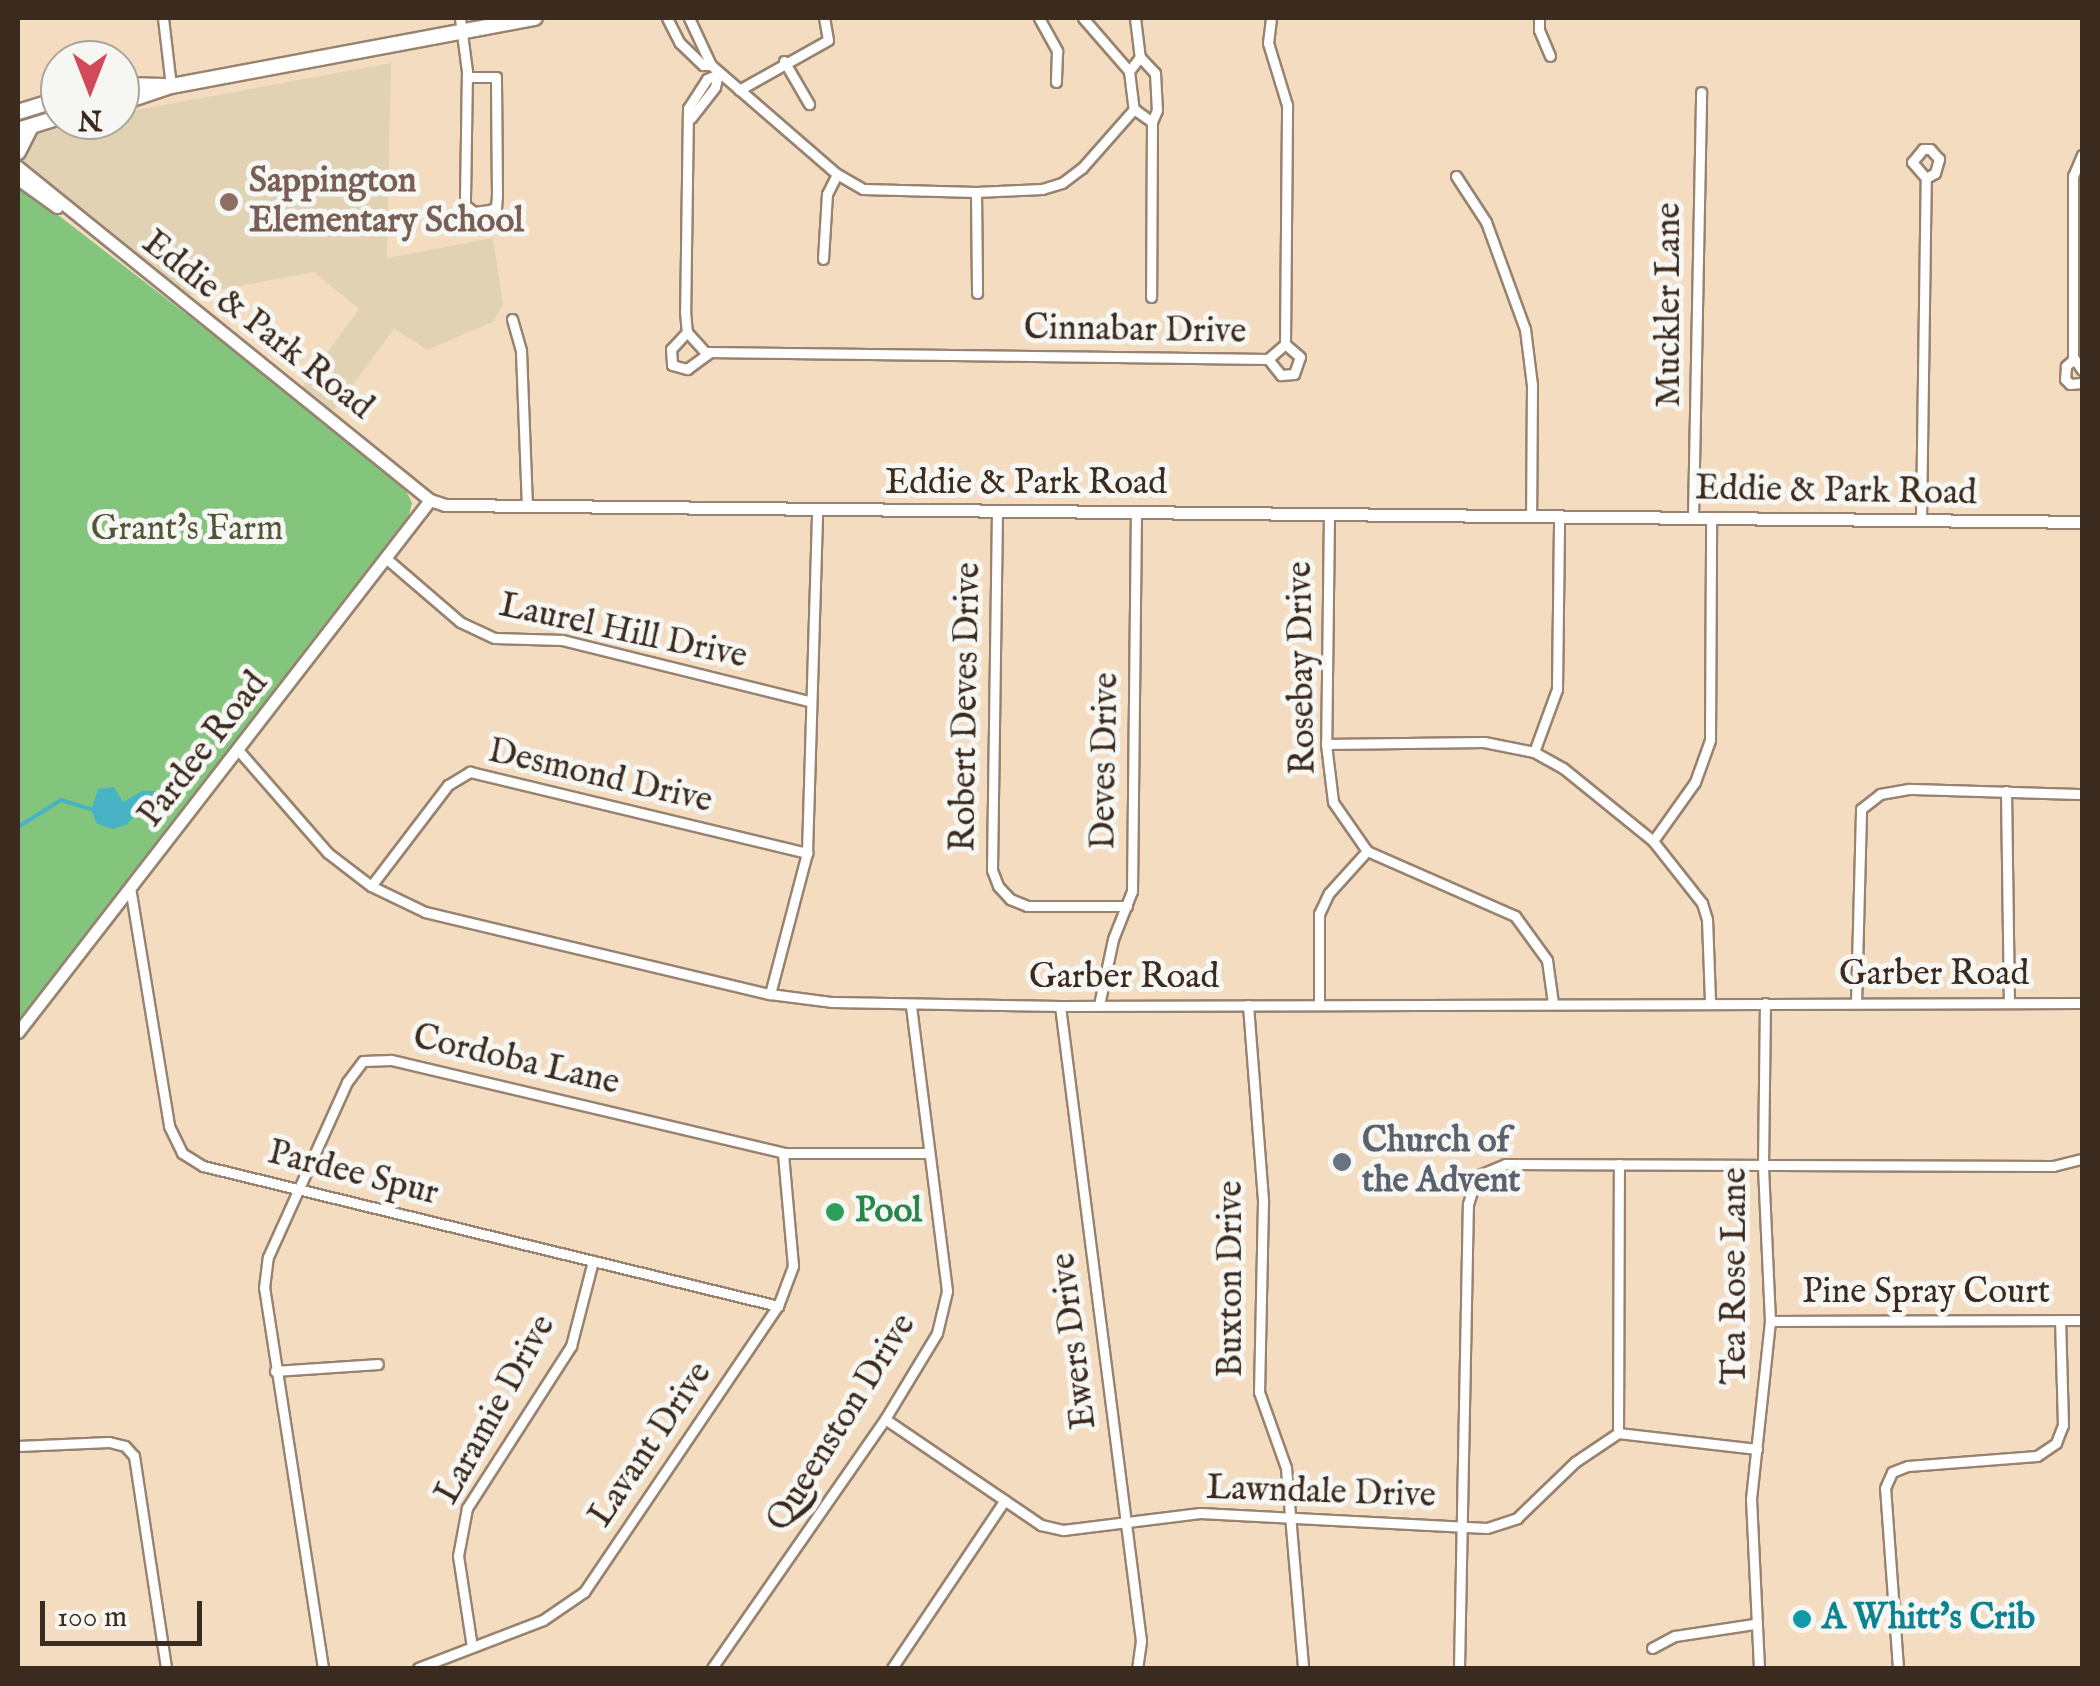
<!DOCTYPE html>
<html>
<head>
<meta charset="utf-8">
<style>
	body { margin:0 }
	#map { position:relative; width:2100px; height:1686px; overflow:hidden; background:#f4dcc1; font-family:"IM FELL English",serif }
	div>[style] { position:absolute }
	[style*='--x'] { left:calc(var(--x)*1px); top:calc(var(--y)*1px); width:calc(var(--w)*1px); rotate:calc(var(--a)*1deg) }
	.built>* { inset:0; background:#e2d2b4 }
	.green>* { inset:0; background:#84c57d }
	.water>* { inset:0; background:#48b3c5 }
	.stream>* { height:4px; margin:-2px; padding:0 2px; transform-origin:2px; border-radius:2px; background:#48b3c5 }
	.roads { filter:drop-shadow(2px 0 #988370) drop-shadow(-2px 0 #988370) drop-shadow(0 2px #988370) drop-shadow(0 -2px #988370) }
	.minor>* { height:9px; margin:-4.5px; padding:0 4.5px; transform-origin:4.5px; border-radius:4.5px; background:#fff }
	.tertiary>* { height:11px; margin:-5.5px; padding:0 5.5px; transform-origin:5.5px; border-radius:5.5px; background:#fff }
	.primary>* { height:14px; margin:-7px; padding:0 7px; transform-origin:7px; border-radius:7px; background:#fff }
	.dots>* { width:28px; height:28px; translate:-50% -50%; box-sizing:border-box; border:5px solid #f6f6f2; border-radius:50% }
	span { translate:-50% -50%; white-space:nowrap; text-align:center; line-height:1.15; -webkit-text-stroke:10px #f6f6f2; paint-order:stroke }
	.education-label { font-size:35px; color:#785e54; font-weight:700 }
	.left { translate:0 -50%; text-align:left }
	.street-label { font-size:35px; color:#3b2a1e }
	.park-label { font-size:35px; color:#51583a }
	.worship-label { font-size:35px; color:#5b616d; font-weight:700 }
	.leisure-label { font-size:35px; color:#27864d; font-weight:700 }
	.culture-label { font-size:35px; color:#0d838f; font-weight:700 }
	.frame { position:absolute; inset:0; border:20px solid #3b2a1e; pointer-events:none }
	.north { position:absolute; left:40px; top:40px; width:100px; height:100px; box-sizing:border-box; background:#f6f6f2; border:2px solid #aba49d; border-radius:50%; rotate:180deg; font-size:28px; font-weight:700; line-height:40px; text-align:center; color:#3b2a1e }
	.north::after { content:''; display:block; margin:auto; width:35px; height:45px; background:#d1495b; clip-path:polygon(50% 0,100% 100%,50% 72%,0 100%) }
	.scale { position:absolute; left:40px; top:1601px; width:162px; height:45px; box-sizing:border-box; border:5px solid #3b2a1e; border-top:0; padding-left:12px; font-size:30px; line-height:35px; white-space:nowrap; color:#3b2a1e; -webkit-text-stroke:8px #f6f6f2; paint-order:stroke }
</style>
</head>
<body>
<div id="map">
	<div class="built">
		<div style="clip-path:polygon(391px 63px,387px 258px,493px 238px,503px 304px,494px 321px,428px 350px,394px 329px,332px 413px,302px 387px,359px 309px,314px 272px,186px 296px,24px 166px,23px 153px,37px 134px,88px 120px,120px 120px,120px 113px)"></div>
	</div>
	<div class="green">
		<div style="clip-path:polygon(18px 184px,327px 423px,403px 485px,412px 503px,408px 519px,18px 1023px)"></div>
	</div>
	<div class="water">
		<div style="clip-path:polygon(114px 787px,123px 802px,142px 791px,156px 791px,166px 797px,143px 807px,126px 825px,113px 829px,97px 824px,91px 810px,98px 789px)"></div>
	</div>
	<div class="stream">
		<div style="--x:18;--y:827;--w:51;--a:-32.1"></div>
		<div style="--x:61;--y:800;--w:31;--a:17"></div>
	</div>
	<div class="roads">
		<div class="minor">
			<div style="--x:163;--y:18;--w:68;--a:83.3"></div>
			<div style="--x:460;--y:18;--w:53;--a:82.5"></div>
			<div style="--x:467;--y:71;--w:134;--a:90.9"></div>
			<div style="--x:465;--y:205;--w:11;--a:38"></div>
			<div style="--x:474;--y:212;--w:16;--a:-7"></div>
			<div style="--x:490;--y:210;--w:7;--a:-27"></div>
			<div style="--x:496;--y:207;--w:11;--a:-85"></div>
			<div style="--x:497;--y:196;--w:119;--a:-90.5"></div>
			<div style="--x:496;--y:77;--w:29;--a:180"></div>
			<div style="--x:667;--y:18;--w:28;--a:63"></div>
			<div style="--x:680;--y:43;--w:32;--a:44"></div>
			<div style="--x:703;--y:65;--w:8;--a:0"></div>
			<div style="--x:711;--y:65;--w:167;--a:40.9"></div>
			<div style="--x:837;--y:174;--w:30;--a:30"></div>
			<div style="--x:863;--y:189;--w:113;--a:1.5"></div>
			<div style="--x:976;--y:192;--w:66;--a:-2.6"></div>
			<div style="--x:1042;--y:189;--w:21;--a:-17"></div>
			<div style="--x:1062;--y:183;--w:25;--a:-37"></div>
			<div style="--x:1082;--y:168;--w:79;--a:-48.6"></div>
			<div style="--x:689;--y:18;--w:52;--a:64.9"></div>
			<div style="--x:1039;--y:18;--w:38;--a:61"></div>
			<div style="--x:1057;--y:51;--w:31;--a:92"></div>
			<div style="--x:1083;--y:18;--w:70;--a:49"></div>
			<div style="--x:1135;--y:18;--w:39;--a:83"></div>
			<div style="--x:1140;--y:57;--w:18;--a:128"></div>
			<div style="--x:1129;--y:71;--w:38;--a:83"></div>
			<div style="--x:1134;--y:109;--w:22;--a:36"></div>
			<div style="--x:1152;--y:122;--w:175;--a:90.3"></div>
			<div style="--x:1539;--y:18;--w:12;--a:90"></div>
			<div style="--x:1539;--y:30;--w:28;--a:67"></div>
			<div style="--x:1140;--y:57;--w:22;--a:47"></div>
			<div style="--x:1155;--y:73;--w:37;--a:87"></div>
			<div style="--x:1157;--y:110;--w:13;--a:113"></div>
			<div style="--x:784;--y:61;--w:50;--a:59.8"></div>
			<div style="--x:718;--y:74;--w:12;--a:156"></div>
			<div style="--x:707;--y:79;--w:35;--a:123"></div>
			<div style="--x:688;--y:108;--w:203;--a:90.8"></div>
			<div style="--x:685;--y:311;--w:21;--a:85"></div>
			<div style="--x:687;--y:332;--w:27;--a:48"></div>
			<div style="--x:705;--y:352;--w:563;--a:0.71"></div>
			<div style="--x:1268;--y:359;--w:23;--a:-41"></div>
			<div style="--x:1285;--y:344;--w:239;--a:-89.5"></div>
			<div style="--x:1287;--y:105;--w:65;--a:-107"></div>
			<div style="--x:1268;--y:43;--w:25;--a:-83"></div>
			<div style="--x:739;--y:90;--w:102;--a:-29.3"></div>
			<div style="--x:828;--y:40;--w:22;--a:-100"></div>
			<div style="--x:691;--y:118;--w:39;--a:-52"></div>
			<div style="--x:715;--y:87;--w:13;--a:-77"></div>
			<div style="--x:2082;--y:155;--w:23;--a:113"></div>
			<div style="--x:2073;--y:176;--w:181;--a:90"></div>
			<div style="--x:2073;--y:357;--w:16;--a:55"></div>
			<div style="--x:1456;--y:176;--w:55;--a:56.9"></div>
			<div style="--x:1486;--y:222;--w:114;--a:70"></div>
			<div style="--x:1525;--y:329;--w:56;--a:82.9"></div>
			<div style="--x:1532;--y:385;--w:131;--a:90.4"></div>
			<div style="--x:976;--y:192;--w:101;--a:89.4"></div>
			<div style="--x:823;--y:259;--w:65;--a:-86.5"></div>
			<div style="--x:827;--y:194;--w:22;--a:-63"></div>
			<div style="--x:512;--y:319;--w:33;--a:74"></div>
			<div style="--x:521;--y:351;--w:156;--a:87.8"></div>
			<div style="--x:687;--y:332;--w:23;--a:133"></div>
			<div style="--x:671;--y:349;--w:16;--a:86"></div>
			<div style="--x:672;--y:365;--w:16;--a:15"></div>
			<div style="--x:687;--y:369;--w:27;--a:-36"></div>
			<div style="--x:1268;--y:359;--w:21;--a:51"></div>
			<div style="--x:1281;--y:375;--w:13;--a:-4"></div>
			<div style="--x:1294;--y:374;--w:18;--a:-71"></div>
			<div style="--x:1300;--y:357;--w:20;--a:-139"></div>
			<div style="--x:2074;--y:359;--w:11;--a:139"></div>
			<div style="--x:2066;--y:366;--w:13;--a:94"></div>
			<div style="--x:2065;--y:379;--w:7;--a:45"></div>
			<div style="--x:2070;--y:384;--w:12;--a:-5"></div>
			<div style="--x:997;--y:511;--w:359;--a:90.8"></div>
			<div style="--x:992;--y:870;--w:17;--a:69"></div>
			<div style="--x:998;--y:886;--w:18;--a:47"></div>
			<div style="--x:1010;--y:899;--w:18;--a:22"></div>
			<div style="--x:1027;--y:906;--w:100;--a:0"></div>
			<div style="--x:1329;--y:514;--w:230;--a:90.7"></div>
			<div style="--x:1326;--y:744;--w:58;--a:83.1"></div>
			<div style="--x:1333;--y:802;--w:60;--a:55.2"></div>
			<div style="--x:1367;--y:851;--w:162;--a:23.7"></div>
			<div style="--x:1515;--y:916;--w:54;--a:54"></div>
			<div style="--x:1547;--y:960;--w:43;--a:82.1"></div>
			<div style="--x:1693;--y:517;--w:425;--a:-88.9"></div>
			<div style="--x:1921;--y:520;--w:342;--a:-89.2"></div>
			<div style="--x:1926;--y:178;--w:10;--a:-29"></div>
			<div style="--x:1935;--y:173;--w:15;--a:-74"></div>
			<div style="--x:1939;--y:159;--w:13;--a:-132"></div>
			<div style="--x:1930;--y:149;--w:7;--a:180"></div>
			<div style="--x:1923;--y:149;--w:17;--a:130"></div>
			<div style="--x:1912;--y:162;--w:21;--a:49"></div>
			<div style="--x:388;--y:560;--w:95;--a:40.7"></div>
			<div style="--x:460;--y:622;--w:38;--a:25"></div>
			<div style="--x:495;--y:638;--w:67;--a:1.7"></div>
			<div style="--x:562;--y:640;--w:254;--a:13.9"></div>
			<div style="--x:1326;--y:744;--w:158;--a:-0.7"></div>
			<div style="--x:1484;--y:742;--w:51;--a:11.3"></div>
			<div style="--x:1534;--y:752;--w:33;--a:29"></div>
			<div style="--x:1563;--y:768;--w:116;--a:39"></div>
			<div style="--x:1653;--y:841;--w:79;--a:51.7"></div>
			<div style="--x:1702;--y:903;--w:17;--a:73"></div>
			<div style="--x:1707;--y:919;--w:83;--a:87.9"></div>
			<div style="--x:239;--y:751;--w:135;--a:48.9"></div>
			<div style="--x:328;--y:853;--w:54;--a:37.5"></div>
			<div style="--x:371;--y:886;--w:60;--a:25.7"></div>
			<div style="--x:425;--y:912;--w:355;--a:13.4"></div>
			<div style="--x:770;--y:994;--w:63;--a:7.4"></div>
			<div style="--x:832;--y:1002;--w:228;--a:1"></div>
			<div style="--x:1060;--y:1006;--w:1022;--a:-0.17"></div>
			<div style="--x:1534;--y:752;--w:67;--a:-69.9"></div>
			<div style="--x:1557;--y:689;--w:173;--a:-89.3"></div>
			<div style="--x:2006;--y:791;--w:212;--a:89.2"></div>
			<div style="--x:1653;--y:841;--w:72;--a:-54.6"></div>
			<div style="--x:1695;--y:782;--w:45;--a:-70.3"></div>
			<div style="--x:1710;--y:740;--w:223;--a:-89.7"></div>
			<div style="--x:371;--y:886;--w:127;--a:-52.7"></div>
			<div style="--x:448;--y:785;--w:26;--a:-31"></div>
			<div style="--x:470;--y:772;--w:347;--a:13.5"></div>
			<div style="--x:130;--y:887;--w:242;--a:80.7"></div>
			<div style="--x:169;--y:1126;--w:30;--a:64"></div>
			<div style="--x:182;--y:1153;--w:25;--a:32"></div>
			<div style="--x:203;--y:1166;--w:592;--a:13.68"></div>
			<div style="--x:770;--y:994;--w:146;--a:-75.3"></div>
			<div style="--x:807;--y:853;--w:343;--a:-88.3"></div>
			<div style="--x:1319;--y:1002;--w:88;--a:-90"></div>
			<div style="--x:1319;--y:914;--w:23;--a:-65"></div>
			<div style="--x:1329;--y:893;--w:57;--a:-47.9"></div>
			<div style="--x:1856;--y:1003;--w:194;--a:-88.5"></div>
			<div style="--x:1861;--y:809;--w:24;--a:-38"></div>
			<div style="--x:1880;--y:794;--w:29;--a:-10"></div>
			<div style="--x:1909;--y:789;--w:173;--a:1.7"></div>
			<div style="--x:1099;--y:1005;--w:67;--a:-78"></div>
			<div style="--x:1113;--y:939;--w:52;--a:-68.4"></div>
			<div style="--x:1132;--y:891;--w:379;--a:-89.4"></div>
			<div style="--x:1248;--y:1005;--w:198;--a:85.6"></div>
			<div style="--x:1263;--y:1202;--w:190;--a:91.2"></div>
			<div style="--x:1259;--y:1392;--w:81;--a:70.4"></div>
			<div style="--x:1286;--y:1468;--w:201;--a:85.1"></div>
			<div style="--x:1060;--y:1006;--w:640;--a:82.73"></div>
			<div style="--x:1141;--y:1641;--w:27;--a:98"></div>
			<div style="--x:1770;--y:1321;--w:312;--a:-0.2"></div>
			<div style="--x:275;--y:1371;--w:103;--a:-3.9"></div>
			<div style="--x:885;--y:1419;--w:189;--a:34.2"></div>
			<div style="--x:1041;--y:1525;--w:23;--a:13"></div>
			<div style="--x:1063;--y:1530;--w:138;--a:-7.1"></div>
			<div style="--x:1200;--y:1513;--w:287;--a:3"></div>
			<div style="--x:1487;--y:1528;--w:32;--a:-18"></div>
			<div style="--x:1517;--y:1518;--w:81;--a:-44"></div>
			<div style="--x:1575;--y:1462;--w:52;--a:-34"></div>
			<div style="--x:1618;--y:1433;--w:140;--a:6.6"></div>
			<div style="--x:1618;--y:1433;--w:269;--a:-89.8"></div>
			<div style="--x:18;--y:1446;--w:91;--a:-2.5"></div>
			<div style="--x:109;--y:1442;--w:16;--a:14"></div>
			<div style="--x:125;--y:1446;--w:13;--a:48"></div>
			<div style="--x:134;--y:1456;--w:214;--a:81.4"></div>
			<div style="--x:472;--y:1647;--w:92;--a:-98.7"></div>
			<div style="--x:458;--y:1556;--w:49;--a:-79.4"></div>
			<div style="--x:467;--y:1508;--w:193;--a:-57.3"></div>
			<div style="--x:571;--y:1346;--w:88;--a:-75.5"></div>
			<div style="--x:1652;--y:1648;--w:26;--a:-28"></div>
			<div style="--x:1675;--y:1636;--w:80;--a:-8.6"></div>
			<div style="--x:323;--y:1668;--w:385;--a:-98.8"></div>
			<div style="--x:264;--y:1288;--w:31;--a:-83"></div>
			<div style="--x:268;--y:1257;--w:192;--a:-65.7"></div>
			<div style="--x:347;--y:1082;--w:26;--a:-53"></div>
			<div style="--x:363;--y:1061;--w:28;--a:-2"></div>
			<div style="--x:391;--y:1060;--w:403;--a:13.3"></div>
			<div style="--x:783;--y:1153;--w:146;--a:0"></div>
			<div style="--x:418;--y:1668;--w:134;--a:-21"></div>
			<div style="--x:543;--y:1620;--w:50;--a:-34.3"></div>
			<div style="--x:584;--y:1592;--w:346;--a:-55.9"></div>
			<div style="--x:778;--y:1306;--w:43;--a:-69.4"></div>
			<div style="--x:793;--y:1266;--w:113;--a:-95.1"></div>
			<div style="--x:712;--y:1668;--w:303;--a:-55.2"></div>
			<div style="--x:885;--y:1419;--w:100;--a:-58.8"></div>
			<div style="--x:937;--y:1333;--w:43;--a:-76.6"></div>
			<div style="--x:947;--y:1291;--w:288;--a:-97.2"></div>
			<div style="--x:892;--y:1668;--w:202;--a:-56.1"></div>
			<div style="--x:1459;--y:1668;--w:464;--a:-88.9"></div>
			<div style="--x:1468;--y:1204;--w:29;--a:-72"></div>
			<div style="--x:1477;--y:1176;--w:30;--a:-23"></div>
			<div style="--x:1505;--y:1164;--w:548;--a:0.21"></div>
			<div style="--x:2053;--y:1166;--w:30;--a:-14"></div>
			<div style="--x:1759;--y:1668;--w:169;--a:-92.7"></div>
			<div style="--x:1751;--y:1499;--w:179;--a:-83.9"></div>
			<div style="--x:1770;--y:1321;--w:155;--a:-92.6"></div>
			<div style="--x:1763;--y:1166;--w:163;--a:-89.3"></div>
			<div style="--x:1898;--y:1668;--w:180;--a:-94.1"></div>
			<div style="--x:1885;--y:1488;--w:17;--a:-66"></div>
			<div style="--x:1892;--y:1472;--w:17;--a:-21"></div>
			<div style="--x:1908;--y:1466;--w:129;--a:-4.4"></div>
			<div style="--x:2037;--y:1456;--w:23;--a:-34"></div>
			<div style="--x:2056;--y:1443;--w:19;--a:-69"></div>
			<div style="--x:2063;--y:1425;--w:105;--a:-91.6"></div>
		</div>
		<div class="tertiary">
			<div style="--x:18;--y:167;--w:530;--a:38.95"></div>
			<div style="--x:430;--y:500;--w:16;--a:18"></div>
			<div style="--x:445;--y:505;--w:1637;--a:0.59"></div>
			<div style="--x:18;--y:179;--w:48;--a:35.7"></div>
			<div style="--x:18;--y:1032;--w:673;--a:-52.24"></div>
		</div>
		<div class="primary">
			<div style="--x:120;--y:85;--w:45;--a:1.3"></div>
			<div style="--x:120;--y:103;--w:54;--a:-18.4"></div>
			<div style="--x:171;--y:86;--w:370;--a:-10.6"></div>
			<div style="--x:18;--y:112;--w:44;--a:-17.2"></div>
			<div style="--x:18;--y:130;--w:44;--a:-17.2"></div>
			<div style="--x:18;--y:152;--w:28;--a:-63"></div>
		</div>
	</div>
	<div class="dots">
		<div style="left:229px;top:202px;background:#8d6e63"></div>
		<div style="left:1342px;top:1162px;background:#6b7280"></div>
		<div style="left:835px;top:1212px;background:#2e9e5b"></div>
		<div style="left:1802px;top:1619px;background:#0f9aa8"></div>
	</div>
	<div class="education-label">
		<span class="left" style="left:249px;top:202px">Sappington<br>Elementary School</span>
	</div>
	<div class="street-label">
		<span style="left:1670px;top:305px;rotate:-90deg">Muckler Lane</span>
		<span style="left:257px;top:326px;rotate:38deg">Eddie &amp; Park Road</span>
		<span style="left:1135px;top:331px;rotate:1deg">Cinnabar Drive</span>
		<span style="left:1026px;top:484px">Eddie &amp; Park Road</span>
		<span style="left:1836px;top:492px;rotate:1deg">Eddie &amp; Park Road</span>
		<span style="left:623px;top:632px;rotate:12deg">Laurel Hill Drive</span>
		<span style="left:1303px;top:668px;rotate:-91deg">Rosebay Drive</span>
		<span style="left:967px;top:707px;rotate:-89deg">Robert Deves Drive</span>
		<span style="left:204px;top:750px;rotate:-52deg">Pardee Road</span>
		<span style="left:1106px;top:761px;rotate:-89deg">Deves Drive</span>
		<span style="left:600px;top:777px;rotate:13deg">Desmond Drive</span>
		<span style="left:1934px;top:975px">Garber Road</span>
		<span style="left:1124px;top:978px">Garber Road</span>
		<span style="left:516px;top:1061px;rotate:13deg">Cordoba Lane</span>
		<span style="left:353px;top:1174px;rotate:14deg">Pardee Spur</span>
		<span style="left:1736px;top:1276px;rotate:-90deg">Tea Rose Lane</span>
		<span style="left:1232px;top:1279px;rotate:-90deg">Buxton Drive</span>
		<span style="left:1926px;top:1293px">Pine Spray Court</span>
		<span style="left:1075px;top:1341px;rotate:-97deg">Ewers Drive</span>
		<span style="left:496px;top:1410px;rotate:-61deg">Laramie Drive</span>
		<span style="left:842px;top:1423px;rotate:-58deg">Queenston Drive</span>
		<span style="left:651px;top:1445px;rotate:-56deg">Lavant Drive</span>
		<span style="left:1321px;top:1493px;rotate:2deg">Lawndale Drive</span>
	</div>
	<div class="park-label">
		<span style="left:187px;top:530px">Grant's Farm</span>
	</div>
	<div class="worship-label">
		<span class="left" style="left:1362px;top:1162px">Church of<br>the Advent</span>
	</div>
	<div class="leisure-label">
		<span class="left" style="left:855px;top:1212px">Pool</span>
	</div>
	<div class="culture-label">
		<span class="left" style="left:1822px;top:1619px">A Whitt's Crib</span>
	</div>
	<div class="frame"></div>
	<div class="north">N</div>
	<div class="scale">100 m</div>
</div>
</body>
</html>
